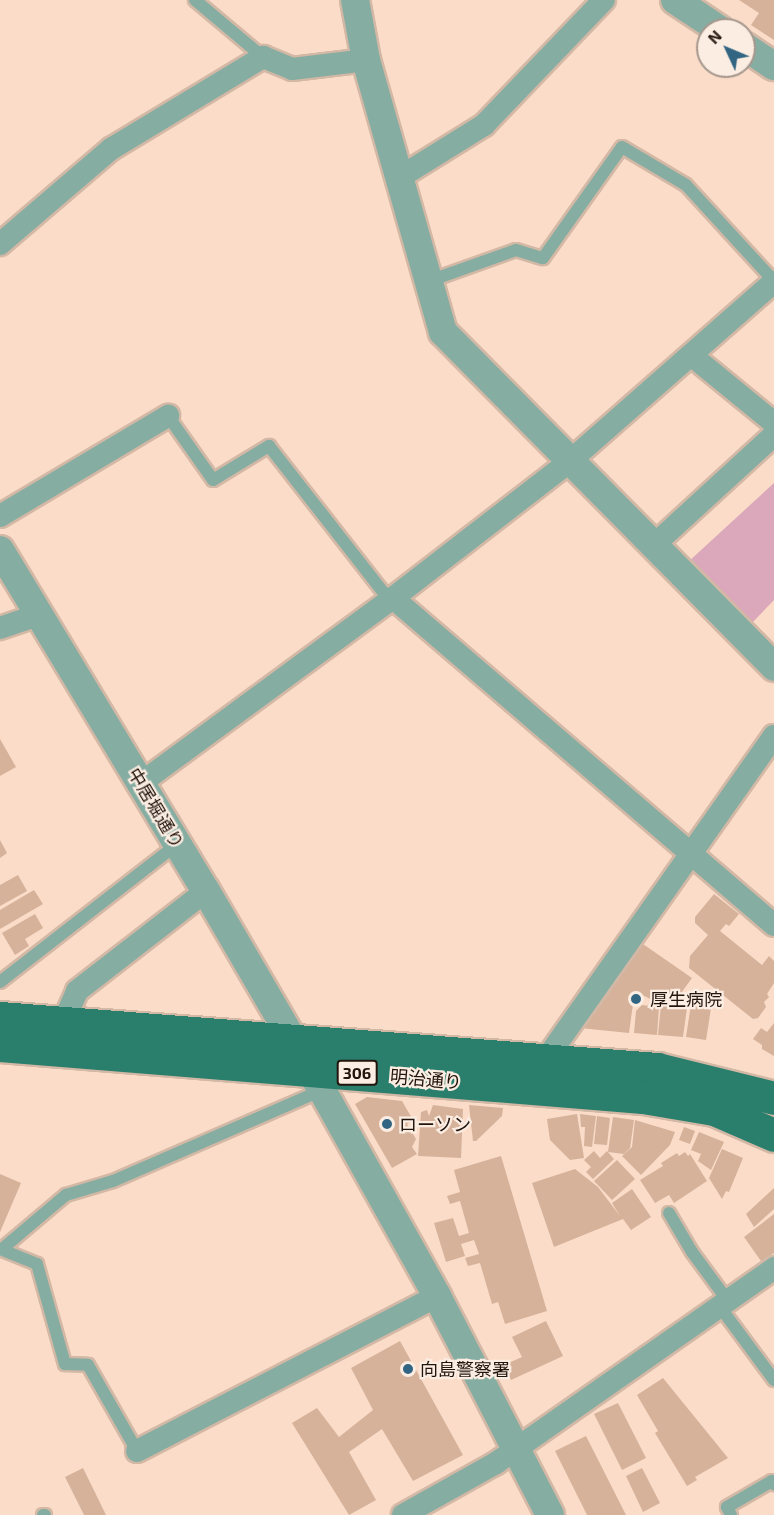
<!DOCTYPE html>
<html>
<head>
<meta charset="utf-8">
<style>
	body { margin:0 }
	#map { position:relative; width:774px; height:1515px; overflow:hidden; background:#fadcc8; font-family:"Exo 2","Noto Sans JP",sans-serif }
	div>[style] { position:absolute }
	[style*='--x'] { left:calc(var(--x)*1px); top:calc(var(--y)*1px); width:calc(var(--w)*1px); rotate:calc(var(--a)*1deg) }
	.green>* { inset:0; background:#daa8ba }
	.building>* { inset:0; background:#d6b29a }
	.roads { filter:drop-shadow(2px 0 #d3b8a6) drop-shadow(-2px 0 #d3b8a6) drop-shadow(0 2px #d3b8a6) drop-shadow(0 -2px #d3b8a6) }
	.service>* { height:12px; margin:-6px; padding:0 6px; transform-origin:6px; border-radius:6px; background:#86ada2 }
	.minor>* { height:22px; margin:-11px; padding:0 11px; transform-origin:11px; border-radius:11px; background:#86ada2 }
	.tertiary>* { height:28px; margin:-14px; padding:0 14px; transform-origin:14px; border-radius:14px; background:#86ada2 }
	.primary>* { height:33px; margin:-16.5px; padding:0 16.5px; transform-origin:16.5px; border-radius:16.5px; background:#2a7e6c }
	.dots>* { width:16px; height:16px; translate:-50% -50%; box-sizing:border-box; border:3px solid #fcede3; border-radius:50% }
	span { translate:-50% -50%; white-space:nowrap; text-align:center; line-height:1.15; -webkit-text-stroke:4.5px #fcede3; paint-order:stroke }
	.shield-label span { padding:2px 4px; background:#fcede3; border:2px solid; border-radius:4px; -webkit-text-stroke-width:0 }
	.shield-label { font-size:16px; color:#22150c; font-weight:700 }
	.street-label { font-size:18px; color:#22150c }
	.poi-label { font-size:18px; color:#22150c }
	.left { translate:0 -50%; text-align:left }
	.north { position:absolute; left:696px; top:18px; width:60px; height:60px; box-sizing:border-box; background:#fcede3; border:2px solid #a5978d; border-radius:50%; rotate:314deg; font-size:16px; font-weight:700; line-height:24px; text-align:center; color:#22150c }
	.north::after { content:''; display:block; margin:auto; width:21px; height:27px; background:#326582; clip-path:polygon(50% 0,100% 100%,50% 72%,0 100%) }
</style>
</head>
<body>
<div id="map">
	<div class="green">
		<div style="clip-path:polygon(774px 483px,774px 600px,750px 625px,687px 563px)"></div>
	</div>
	<div class="building">
		<div style="clip-path:polygon(739px 0,774px 0,774px 40px,751px 25px,759px 13px)"></div>
		<div style="clip-path:polygon(0 739px,16px 767px,0 776px)"></div>
		<div style="clip-path:polygon(0 840px,7px 853px,0 858px)"></div>
		<div style="clip-path:polygon(18px 875px,27px 891px,0 906px,0 885px)"></div>
		<div style="clip-path:polygon(34px 890px,43px 904px,0 929px,0 910px)"></div>
		<div style="clip-path:polygon(714px 894px,739px 914px,729px 926px,726px 924px,720px 931px,762px 965px,769px 956px,774px 961px,774px 983px,767px 994px,769px 997px,764px 1002px,766px 1007px,758px 1018px,753px 1019px,689px 968px,690px 956px,708px 935px,695px 923px,695px 917px)"></div>
		<div style="clip-path:polygon(35px 914px,43px 928px,25px 939px,29px 946px,15px 955px,2px 933px)"></div>
		<div style="clip-path:polygon(640px 942px,692px 978px,676px 1000px,665px 991px,657px 1002px,640px 994px,633px 1004px,629px 1033px,580px 1028px)"></div>
		<div style="clip-path:polygon(692px 998px,711px 1008px,706px 1040px,686px 1037px)"></div>
		<div style="clip-path:polygon(642px 1005px,659px 1007px,657px 1035px,634px 1033px,636px 1011px)"></div>
		<div style="clip-path:polygon(661px 1005px,687px 1008px,683px 1037px,658px 1035px)"></div>
		<div style="clip-path:polygon(774px 1023px,774px 1056px,762px 1049px,762px 1045px,753px 1039px,761px 1028px,767px 1032px)"></div>
		<div style="clip-path:polygon(367px 1097px,402px 1101px,413px 1120px,407px 1124px,416px 1139px,412px 1147px,417px 1154px,392px 1168px,355px 1104px)"></div>
		<div style="clip-path:polygon(433px 1105px,463px 1109px,461px 1158px,418px 1156px,421px 1112px,427px 1110px,429px 1116px)"></div>
		<div style="clip-path:polygon(469px 1105px,503px 1108px,502px 1116px,476px 1141px,473px 1141px)"></div>
		<div style="clip-path:polygon(577px 1114px,584px 1158px,570px 1160px,550px 1140px,547px 1119px)"></div>
		<div style="clip-path:polygon(580px 1114px,596px 1116px,592px 1147px,584px 1146px,585px 1127px,581px 1127px)"></div>
		<div style="clip-path:polygon(597px 1116px,610px 1118px,607px 1145px,594px 1144px)"></div>
		<div style="clip-path:polygon(613px 1117px,634px 1120px,630px 1148px,624px 1154px,608px 1152px)"></div>
		<div style="clip-path:polygon(635px 1120px,675px 1132px,670px 1145px,641px 1175px,622px 1156px,632px 1147px)"></div>
		<div style="clip-path:polygon(684px 1127px,695px 1131px,690px 1144px,679px 1140px)"></div>
		<div style="clip-path:polygon(699px 1132px,724px 1142px,711px 1170px,698px 1161px,701px 1154px,691px 1150px)"></div>
		<div style="clip-path:polygon(722px 1149px,743px 1158px,729px 1192px,726px 1191px,722px 1199px,709px 1178px)"></div>
		<div style="clip-path:polygon(594px 1151px,600px 1158px,607px 1151px,614px 1159px,593px 1179px,586px 1172px,591px 1167px,584px 1160px)"></div>
		<div style="clip-path:polygon(685px 1152px,688px 1156px,690px 1154px,707px 1181px,674px 1203px,669px 1195px,655px 1203px,640px 1180px,663px 1166px,661px 1163px,677px 1153px,679px 1156px)"></div>
		<div style="clip-path:polygon(501px 1156px,547px 1311px,505px 1324px,498px 1302px,492px 1304px,480px 1263px,468px 1266px,465px 1258px,479px 1254px,474px 1240px,461px 1244px,465px 1256px,446px 1262px,434px 1223px,453px 1218px,459px 1236px,469px 1233px,460px 1201px,450px 1204px,447px 1196px,460px 1192px,454px 1170px)"></div>
		<div style="clip-path:polygon(617px 1160px,635px 1179px,612px 1200px,594px 1181px)"></div>
		<div style="clip-path:polygon(575px 1169px,598px 1187px,620px 1216px,612px 1203px,632px 1189px,651px 1217px,631px 1230px,623px 1219px,554px 1247px,532px 1183px)"></div>
		<div style="clip-path:polygon(0 1174px,21px 1183px,0 1232px)"></div>
		<div style="clip-path:polygon(774px 1188px,774px 1209px,754px 1227px,746px 1214px)"></div>
		<div style="clip-path:polygon(774px 1214px,774px 1253px,761px 1261px,744px 1237px)"></div>
		<div style="clip-path:polygon(546px 1321px,563px 1356px,511px 1380px,504px 1365px,522px 1357px,512px 1337px)"></div>
		<div style="clip-path:polygon(400px 1341px,463px 1455px,413px 1481px,382px 1429px,349px 1452px,376px 1500px,349px 1515px,292px 1423px,317px 1408px,339px 1437px,373px 1410px,351px 1368px)"></div>
		<div style="clip-path:polygon(663px 1378px,728px 1458px,695px 1477px,697px 1480px,687px 1486px,655px 1433px,658px 1431px,637px 1395px)"></div>
		<div style="clip-path:polygon(618px 1403px,646px 1458px,622px 1470px,594px 1414px)"></div>
		<div style="clip-path:polygon(586px 1436px,626px 1515px,587px 1515px,555px 1451px)"></div>
		<div style="clip-path:polygon(83px 1468px,106px 1515px,84px 1515px,65px 1477px)"></div>
		<div style="clip-path:polygon(642px 1468px,660px 1503px,643px 1512px,626px 1476px)"></div>
	</div>
	<div class="roads">
		<div class="service">
			<div style="--x:195;--y:0;--w:89;--a:40"></div>
			<div style="--x:429;--y:281;--w:92;--a:-19.6"></div>
			<div style="--x:516;--y:250;--w:28;--a:17"></div>
			<div style="--x:543;--y:258;--w:136;--a:-54.6"></div>
			<div style="--x:622;--y:147;--w:74;--a:30.7"></div>
			<div style="--x:686;--y:185;--w:130;--a:47.5"></div>
			<div style="--x:168;--y:416;--w:78;--a:54.9"></div>
			<div style="--x:213;--y:480;--w:66;--a:-31.3"></div>
			<div style="--x:269;--y:446;--w:185;--a:52"></div>
			<div style="--x:383;--y:592;--w:12;--a:31"></div>
			<div style="--x:0;--y:982;--w:224;--a:-37.9"></div>
			<div style="--x:669;--y:1213;--w:45;--a:59.5"></div>
			<div style="--x:692;--y:1252;--w:61;--a:53.7"></div>
			<div style="--x:0;--y:1249;--w:40;--a:22"></div>
			<div style="--x:37;--y:1264;--w:104;--a:74.4"></div>
			<div style="--x:65;--y:1364;--w:23;--a:2"></div>
			<div style="--x:88;--y:1365;--w:99;--a:60.3"></div>
			<div style="--x:2;--y:1249;--w:84;--a:-40.2"></div>
			<div style="--x:66;--y:1195;--w:49;--a:-16.6"></div>
			<div style="--x:113;--y:1181;--w:228;--a:-23.5"></div>
			<div style="--x:720;--y:1307;--w:91;--a:53.5"></div>
			<div style="--x:43;--y:1515;--w:2;--a:0"></div>
			<div style="--x:731;--y:1515;--w:9;--a:-117"></div>
			<div style="--x:727;--y:1507;--w:52;--a:-30"></div>
			<div style="--x:772;--y:1481;--w:4;--a:56"></div>
		</div>
		<div class="minor">
			<div style="--x:400;--y:177;--w:99;--a:-31.8"></div>
			<div style="--x:484;--y:125;--w:173;--a:-46.2"></div>
			<div style="--x:0;--y:244;--w:146;--a:-40.6"></div>
			<div style="--x:111;--y:149;--w:178;--a:-31.2"></div>
			<div style="--x:263;--y:57;--w:31;--a:22"></div>
			<div style="--x:292;--y:69;--w:75;--a:-6.9"></div>
			<div style="--x:691;--y:355;--w:107;--a:39.3"></div>
			<div style="--x:0;--y:516;--w:196;--a:-30.8"></div>
			<div style="--x:654;--y:545;--w:163;--a:-42.5"></div>
			<div style="--x:393;--y:598;--w:502;--a:40.64"></div>
			<div style="--x:0;--y:628;--w:40;--a:-18.9"></div>
			<div style="--x:141;--y:783;--w:313;--a:-36.3"></div>
			<div style="--x:393;--y:598;--w:224;--a:-37.7"></div>
			<div style="--x:570;--y:461;--w:271;--a:-41.3"></div>
			<div style="--x:63;--y:1023;--w:35;--a:-66"></div>
			<div style="--x:77;--y:991;--w:163;--a:-37.8"></div>
			<div style="--x:544;--y:1062;--w:399;--a:-54.8"></div>
			<div style="--x:137;--y:1451;--w:338;--a:-27.3"></div>
			<div style="--x:403;--y:1515;--w:107;--a:-29.2"></div>
			<div style="--x:496;--y:1463;--w:340;--a:-35"></div>
		</div>
		<div class="tertiary">
			<div style="--x:355;--y:0;--w:61;--a:79.6"></div>
			<div style="--x:366;--y:60;--w:283;--a:74.2"></div>
			<div style="--x:443;--y:332;--w:471;--a:45.3"></div>
			<div style="--x:675;--y:0;--w:54;--a:33.7"></div>
			<div style="--x:744;--y:46;--w:36;--a:34"></div>
			<div style="--x:0;--y:550;--w:398;--a:58.9"></div>
			<div style="--x:206;--y:891;--w:230;--a:59.8"></div>
			<div style="--x:322;--y:1090;--w:236;--a:60.8"></div>
			<div style="--x:437;--y:1296;--w:246;--a:62.7"></div>
		</div>
		<div class="primary">
			<div style="--x:0;--y:1018;--w:659;--a:4.44"></div>
			<div style="--x:657;--y:1069;--w:121;--a:13.9"></div>
			<div style="--x:0;--y:1045;--w:645;--a:4.62"></div>
			<div style="--x:643;--y:1097;--w:72;--a:9.6"></div>
			<div style="--x:714;--y:1109;--w:65;--a:23.4"></div>
		</div>
	</div>
	<div class="dots">
		<div style="left:636px;top:999px;background:#326582"></div>
		<div style="left:387px;top:1124px;background:#326582"></div>
		<div style="left:408px;top:1369px;background:#326582"></div>
	</div>
	<div class="shield-label">
		<span style="left:357px;top:1073px">306</span>
	</div>
	<div class="street-label">
		<span style="left:156px;top:808px;rotate:59deg">中居堀通り</span>
		<span style="left:426px;top:1079px;rotate:5deg">明治通り</span>
	</div>
	<div class="poi-label">
		<span class="left" style="left:650px;top:999px">厚生病院</span>
		<span class="left" style="left:399px;top:1124px">ローソン</span>
		<span class="left" style="left:420px;top:1369px">向島警察署</span>
	</div>
	<div class="north">N</div>
</div>
</body>
</html>
